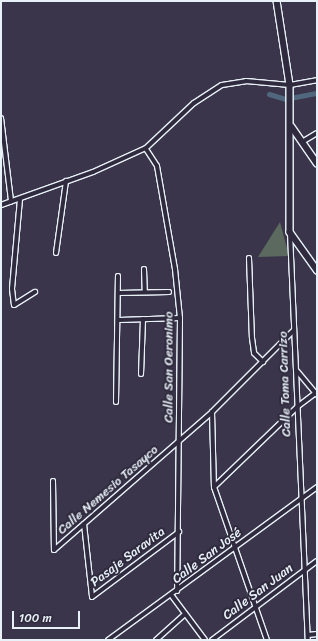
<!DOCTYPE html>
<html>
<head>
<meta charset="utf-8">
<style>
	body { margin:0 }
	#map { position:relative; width:318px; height:641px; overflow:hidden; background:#3a354a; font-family:Sriracha,sans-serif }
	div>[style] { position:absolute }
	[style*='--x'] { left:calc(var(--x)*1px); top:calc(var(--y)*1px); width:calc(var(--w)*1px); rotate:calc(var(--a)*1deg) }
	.green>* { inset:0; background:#5b695f }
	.canal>* { height:5px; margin:-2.5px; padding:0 2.5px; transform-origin:2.5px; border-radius:2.5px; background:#51677d }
	.roads { filter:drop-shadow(1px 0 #e8f1f8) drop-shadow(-1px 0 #e8f1f8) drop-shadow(0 1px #e8f1f8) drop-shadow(0 -1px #e8f1f8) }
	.street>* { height:4px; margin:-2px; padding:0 2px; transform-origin:2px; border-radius:2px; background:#2f2a3d }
	.secondary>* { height:5.5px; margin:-2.75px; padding:0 2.75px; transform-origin:2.75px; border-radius:2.75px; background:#2f2a3d }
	span { translate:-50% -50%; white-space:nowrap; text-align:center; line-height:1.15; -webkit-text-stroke:4px #2f2a3d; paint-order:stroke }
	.street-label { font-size:13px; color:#e8f1f8 }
	.frame { position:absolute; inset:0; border:2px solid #e8f1f8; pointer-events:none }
	.scale { position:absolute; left:12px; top:611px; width:68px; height:18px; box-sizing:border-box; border:2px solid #e8f1f8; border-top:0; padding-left:5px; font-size:12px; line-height:14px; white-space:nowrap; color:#e8f1f8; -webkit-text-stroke:3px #2f2a3d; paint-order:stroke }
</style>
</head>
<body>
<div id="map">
	<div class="green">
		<div style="clip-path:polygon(280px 222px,289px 256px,258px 257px)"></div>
	</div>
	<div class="canal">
		<div style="--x:269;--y:94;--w:17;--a:17"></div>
		<div style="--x:285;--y:99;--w:33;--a:-11"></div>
	</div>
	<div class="roads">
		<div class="street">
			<div style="--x:1;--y:118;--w:84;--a:83.1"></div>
			<div style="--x:302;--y:142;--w:17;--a:-31"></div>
			<div style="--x:146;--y:149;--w:20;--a:57"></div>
			<div style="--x:157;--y:166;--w:105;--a:80.1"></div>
			<div style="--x:175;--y:269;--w:49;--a:84.2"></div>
			<div style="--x:180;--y:318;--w:273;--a:90.6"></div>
			<div style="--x:20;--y:199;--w:90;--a:95.1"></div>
			<div style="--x:12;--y:289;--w:16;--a:83"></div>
			<div style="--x:14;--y:305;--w:25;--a:-32"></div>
			<div style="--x:1;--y:205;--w:98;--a:-19.7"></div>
			<div style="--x:93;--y:172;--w:58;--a:-24.4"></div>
			<div style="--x:146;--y:148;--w:66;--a:-43.2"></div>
			<div style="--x:194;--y:103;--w:33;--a:-33"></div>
			<div style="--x:222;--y:85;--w:24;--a:-9"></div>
			<div style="--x:246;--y:81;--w:44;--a:5.2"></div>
			<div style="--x:290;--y:85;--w:27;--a:-10"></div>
			<div style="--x:290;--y:233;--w:407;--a:87.5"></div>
			<div style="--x:56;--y:253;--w:73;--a:-82.1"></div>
			<div style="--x:249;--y:258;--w:80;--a:87.9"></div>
			<div style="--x:252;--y:338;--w:15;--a:82"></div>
			<div style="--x:254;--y:353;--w:13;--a:45"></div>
			<div style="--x:144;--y:269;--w:23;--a:88"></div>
			<div style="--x:118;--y:293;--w:51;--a:-1.1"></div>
			<div style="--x:119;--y:320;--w:61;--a:-1.9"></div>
			<div style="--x:297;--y:371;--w:31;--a:50"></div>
			<div style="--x:141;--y:374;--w:55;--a:-87.9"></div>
			<div style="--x:116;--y:402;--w:126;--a:-89.1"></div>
			<div style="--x:212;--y:412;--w:75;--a:88.5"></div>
			<div style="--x:214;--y:487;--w:162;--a:70.9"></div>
			<div style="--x:53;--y:481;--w:69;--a:89.2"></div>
			<div style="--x:54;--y:550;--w:210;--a:-41.1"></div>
			<div style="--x:212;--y:412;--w:116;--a:-45"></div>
			<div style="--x:214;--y:487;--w:115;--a:-43.9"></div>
			<div style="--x:297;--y:407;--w:25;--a:-37"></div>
			<div style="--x:84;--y:524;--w:73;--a:83.7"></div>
			<div style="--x:92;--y:597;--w:109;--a:-36.8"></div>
			<div style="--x:172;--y:596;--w:55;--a:53.1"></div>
			<div style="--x:308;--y:635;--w:9;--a:-6"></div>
			<div style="--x:108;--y:640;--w:259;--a:-36.2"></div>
			<div style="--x:156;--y:640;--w:39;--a:-42"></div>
			<div style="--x:212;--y:640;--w:131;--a:-37"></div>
		</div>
		<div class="secondary">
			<div style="--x:277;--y:1;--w:85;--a:81.2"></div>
			<div style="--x:290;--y:85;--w:147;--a:90"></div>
			<div style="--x:290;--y:232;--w:47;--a:54.6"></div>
			<div style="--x:292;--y:127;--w:44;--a:55.2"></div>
		</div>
	</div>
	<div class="street-label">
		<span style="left:169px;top:367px;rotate:-90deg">Calle San Oeronimo</span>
		<span style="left:285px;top:384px;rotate:-92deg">Calle Toma Carrizo</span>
		<span style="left:108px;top:490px;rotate:-41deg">Calle Nemesio Tasayco</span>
		<span style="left:207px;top:556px;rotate:-37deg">Calle San José</span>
		<span style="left:128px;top:557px;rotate:-37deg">Pasaje Saravita</span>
		<span style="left:258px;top:592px;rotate:-37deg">Calle San Juan</span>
	</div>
	<div class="frame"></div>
	<div class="scale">100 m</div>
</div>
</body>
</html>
